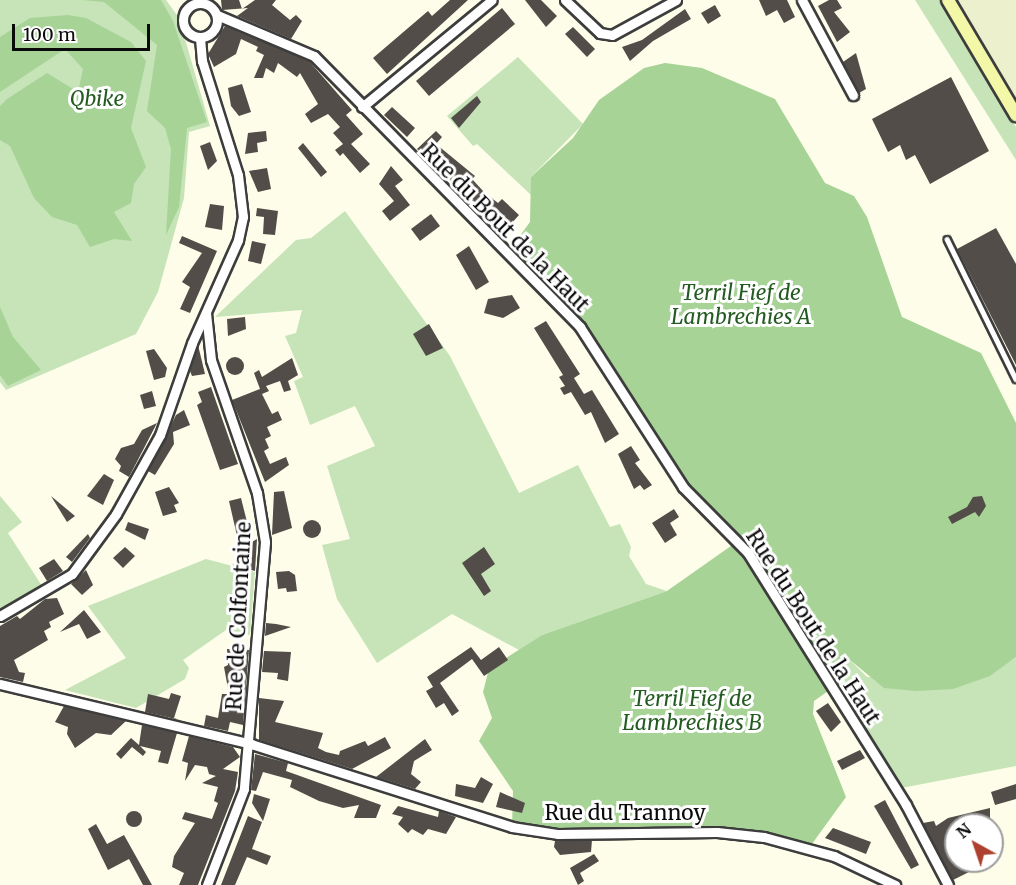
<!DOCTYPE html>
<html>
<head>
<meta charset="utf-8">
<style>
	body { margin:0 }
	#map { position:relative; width:1016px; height:885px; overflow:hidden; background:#fdfde9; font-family:Merriweather,serif }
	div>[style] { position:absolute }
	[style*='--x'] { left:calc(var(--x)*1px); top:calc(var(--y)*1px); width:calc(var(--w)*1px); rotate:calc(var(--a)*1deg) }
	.farmland>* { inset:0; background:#edf0cc }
	.green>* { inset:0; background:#c6e4b7 }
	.forest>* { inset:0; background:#a7d397 }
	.building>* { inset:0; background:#524d48 }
	.round { border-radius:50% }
	.roads { filter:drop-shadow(2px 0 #3d3d3d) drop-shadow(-2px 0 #3d3d3d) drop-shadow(0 2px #3d3d3d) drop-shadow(0 -2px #3d3d3d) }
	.service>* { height:4.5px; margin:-2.25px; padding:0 2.25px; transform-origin:2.25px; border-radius:2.25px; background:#fff }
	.minor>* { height:9px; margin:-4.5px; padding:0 4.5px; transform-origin:4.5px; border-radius:4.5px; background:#fff }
	.minor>.ring { margin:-4.5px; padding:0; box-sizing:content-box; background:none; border:9px solid #fff; border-radius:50% }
	.secondary>* { height:12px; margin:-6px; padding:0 6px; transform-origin:6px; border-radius:6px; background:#f3f8a9 }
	span { translate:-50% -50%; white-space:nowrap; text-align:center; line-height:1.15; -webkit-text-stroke:6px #fff; paint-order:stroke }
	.park-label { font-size:21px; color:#235b21; font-style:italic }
	.street-label { font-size:21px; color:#0a0a0a }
	.north { position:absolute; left:944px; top:813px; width:60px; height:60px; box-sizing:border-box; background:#fff; border:2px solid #9d9d9d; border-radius:50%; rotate:320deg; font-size:16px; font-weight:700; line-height:24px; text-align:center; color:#0a0a0a }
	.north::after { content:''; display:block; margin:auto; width:21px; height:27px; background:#ad402f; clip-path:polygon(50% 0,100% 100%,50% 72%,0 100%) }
	.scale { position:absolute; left:12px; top:24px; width:138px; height:27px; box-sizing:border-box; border:3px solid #0a0a0a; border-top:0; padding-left:8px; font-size:18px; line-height:21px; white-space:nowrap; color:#0a0a0a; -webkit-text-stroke:4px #fff; paint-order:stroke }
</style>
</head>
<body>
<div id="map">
	<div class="farmland">
		<div style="clip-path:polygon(951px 0,1016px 0,1016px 109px)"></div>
	</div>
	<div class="green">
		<div style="clip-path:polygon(0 0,166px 0,179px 18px,210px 126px,189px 132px,184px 198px,158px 292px,136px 334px,6px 390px,0 382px)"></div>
		<div style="clip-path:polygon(915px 0,940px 0,1016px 127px,1016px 160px)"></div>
		<div style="clip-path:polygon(518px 57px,583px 124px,531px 177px,531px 195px,477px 144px,473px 146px,447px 116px)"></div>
		<div style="clip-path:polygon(345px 211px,450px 356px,519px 493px,578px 465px,610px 527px,620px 524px,631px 547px,629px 556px,646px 584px,667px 591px,542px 635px,519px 650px,452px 614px,377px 663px,337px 599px,322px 545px,350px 539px,327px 466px,375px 446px,355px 406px,310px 425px,294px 381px,303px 377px,285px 336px,296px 333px,302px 310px,215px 317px,296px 240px,311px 238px)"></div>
		<div style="clip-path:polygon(0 496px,22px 522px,8px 533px,42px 586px,0 610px)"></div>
		<div style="clip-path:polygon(206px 559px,255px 572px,250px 635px,226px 630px,183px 660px,189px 668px,185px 679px,136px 708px,65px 690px,126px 658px,88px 606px)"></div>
		<div style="clip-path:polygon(1016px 657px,1016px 766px,896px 789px,831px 689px,840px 660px,850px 660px,867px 677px,989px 676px)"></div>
	</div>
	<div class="forest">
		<div style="clip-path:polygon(82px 0,161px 0,173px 21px,207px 122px,187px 128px,179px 207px,166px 235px,171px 149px,165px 128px,147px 111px,157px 45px,104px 2px)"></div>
		<div style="clip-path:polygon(68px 15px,86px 18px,131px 42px,146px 61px,131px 128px,146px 167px,134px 184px,131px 203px,114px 212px,132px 241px,114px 239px,90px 247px,77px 225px,52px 217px,34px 198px,10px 146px,0 140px,0 106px,7px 99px,47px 73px,78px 92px,83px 69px,65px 49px,0 92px,0 37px,30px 18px)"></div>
		<div style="clip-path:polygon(665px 63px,702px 68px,775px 99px,825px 183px,854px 196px,867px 217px,902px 317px,981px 353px,1016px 423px,1016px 657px,990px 676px,953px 689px,916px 691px,884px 688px,850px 660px,840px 660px,831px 689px,814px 701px,813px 714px,846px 797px,809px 848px,717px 832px,512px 827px,513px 791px,479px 741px,492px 718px,483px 692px,489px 669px,542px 635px,667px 591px,738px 541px,683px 487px,580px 327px,508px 252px,530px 222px,531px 177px,573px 138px,599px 100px,644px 68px)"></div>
		<div style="clip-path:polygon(0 307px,13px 337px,41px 370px,8px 386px,0 375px)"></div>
	</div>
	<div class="building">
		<div style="clip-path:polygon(221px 0,239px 0,242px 9px,255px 0,276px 0,272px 5px,290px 20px,296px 15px,302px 21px,291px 39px,237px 16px,248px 8px,222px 10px)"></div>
		<div style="clip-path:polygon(450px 0,468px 0,387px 74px,373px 58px,428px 11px,432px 16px)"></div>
		<div style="clip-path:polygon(525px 0,541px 0,557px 16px,546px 27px)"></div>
		<div style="clip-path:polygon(759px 0,787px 0,795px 17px,784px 23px,777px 10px,766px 16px)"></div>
		<div style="clip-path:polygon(829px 0,837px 0,842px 8px,834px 12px,850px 32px,837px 42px,818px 6px)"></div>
		<div style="clip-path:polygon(715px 5px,721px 16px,708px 24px,701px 13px)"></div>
		<div style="clip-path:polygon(502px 8px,515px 24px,429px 96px,416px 81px)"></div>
		<div style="clip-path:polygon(685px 9px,691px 19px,653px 41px,630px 61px,622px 47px,642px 40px)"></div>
		<div style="clip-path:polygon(225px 26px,309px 61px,352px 110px,346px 115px,363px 134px,351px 144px,370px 164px,360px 173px,343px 153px,340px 156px,335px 150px,343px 144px,333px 133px,340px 127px,328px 114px,311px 123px,305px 114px,318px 104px,300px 73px,297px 77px,278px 63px,274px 73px,266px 68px,263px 78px,254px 78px,264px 55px,256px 51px,258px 47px,241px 39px,236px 54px,214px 67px,208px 54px)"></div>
		<div style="clip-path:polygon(573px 27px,595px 49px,587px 57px,565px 34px)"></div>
		<div style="clip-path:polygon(856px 53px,866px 89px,859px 93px,843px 62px)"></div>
		<div style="clip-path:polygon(951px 77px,989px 151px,930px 184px,915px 155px,906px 160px,900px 145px,888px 152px,872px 119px)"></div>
		<div style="clip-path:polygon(242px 84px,251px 112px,239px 116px,231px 106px,228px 88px)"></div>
		<div style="clip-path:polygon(477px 96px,481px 102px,459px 128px,451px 118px)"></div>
		<div style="clip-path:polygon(392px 107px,415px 128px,407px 137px,384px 115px)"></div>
		<div style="clip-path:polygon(266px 131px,267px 141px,257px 143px,258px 152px,245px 154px,248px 133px)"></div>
		<div style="clip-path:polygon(436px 131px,442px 137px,436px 144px,475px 176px,472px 179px,484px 192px,498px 203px,502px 199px,519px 215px,510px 225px,486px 204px,481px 209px,417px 149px)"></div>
		<div style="clip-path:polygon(210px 142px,217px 161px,208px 170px,200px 146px)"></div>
		<div style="clip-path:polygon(303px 143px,327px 172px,321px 177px,298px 148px)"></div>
		<div style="clip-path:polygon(391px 166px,403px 180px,395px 186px,410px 205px,390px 221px,382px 211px,394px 201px,379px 184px)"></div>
		<div style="clip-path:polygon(267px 168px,271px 189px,258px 192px,249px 171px)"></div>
		<div style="clip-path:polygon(210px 204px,224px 206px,222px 230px,205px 227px)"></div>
		<div style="clip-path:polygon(257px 208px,278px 211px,275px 235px,263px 234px,264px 217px,256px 216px)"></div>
		<div style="clip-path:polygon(431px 214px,440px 226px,420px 241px,411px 229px)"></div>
		<div style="clip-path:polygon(996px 228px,1016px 264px,1016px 365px,957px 249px)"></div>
		<div style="clip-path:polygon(182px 236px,217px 251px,190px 313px,180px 309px,190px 287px,182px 282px,202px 253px,179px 243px)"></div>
		<div style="clip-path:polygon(252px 241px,266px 244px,261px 264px,248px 261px)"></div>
		<div style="clip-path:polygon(469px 246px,489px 282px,476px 290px,456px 255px)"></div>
		<div style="clip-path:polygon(512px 295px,520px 308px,503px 318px,484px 313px,488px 299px)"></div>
		<div style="clip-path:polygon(245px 317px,246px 329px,228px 336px,227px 319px)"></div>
		<div style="clip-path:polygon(546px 321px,580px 374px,574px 378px,584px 394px,592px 390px,619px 434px,605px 443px,591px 412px,585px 415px,571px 392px,564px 395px,560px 388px,565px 386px,559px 377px,563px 375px,534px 328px)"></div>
		<div style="clip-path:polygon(429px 324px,443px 348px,426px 356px,413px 334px)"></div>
		<div style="clip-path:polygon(198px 345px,205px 374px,192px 376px,190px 371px)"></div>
		<div style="clip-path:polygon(154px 349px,167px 368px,165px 377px,154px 380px,146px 351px)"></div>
		<div class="round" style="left:226px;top:357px;width:18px;height:18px"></div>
		<div style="clip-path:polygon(292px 358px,298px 375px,288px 381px,291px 390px,284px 392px,280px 381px,266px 386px,269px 391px,262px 394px,272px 414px,278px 411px,282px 420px,267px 427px,271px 436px,265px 439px,269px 448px,264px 451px,270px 464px,286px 457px,289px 465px,265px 482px,232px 400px,260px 389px,254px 373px,259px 370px,262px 377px)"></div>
		<div style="clip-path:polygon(211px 387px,238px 464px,220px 470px,197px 405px,202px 402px,198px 392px)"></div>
		<div style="clip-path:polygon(152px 391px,156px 406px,144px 409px,140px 395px)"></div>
		<div style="clip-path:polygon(184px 410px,190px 425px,173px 432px,174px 444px,155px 475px,148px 471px,176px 415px)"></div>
		<div style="clip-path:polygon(157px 423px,129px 477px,119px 471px,121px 466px,115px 459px,121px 448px,134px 444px,142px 430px)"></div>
		<div style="clip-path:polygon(631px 446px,640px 460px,635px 463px,652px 485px,644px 490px,640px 485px,634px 489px,618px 454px)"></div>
		<div style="clip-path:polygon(104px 474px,114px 480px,103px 505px,87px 496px)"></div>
		<div style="clip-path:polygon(169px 487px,179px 503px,174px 505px,177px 512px,163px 516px,155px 492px)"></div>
		<div style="clip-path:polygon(284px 491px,292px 528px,272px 535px,274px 492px)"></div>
		<div style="clip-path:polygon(51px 496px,75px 516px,67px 522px)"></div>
		<div style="clip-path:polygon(982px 496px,986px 506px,979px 517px,975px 512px,952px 524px,948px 517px,967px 507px,973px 497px)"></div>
		<div style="clip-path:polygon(241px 498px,252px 542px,257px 539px,255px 571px,232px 565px,243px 562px,229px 501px)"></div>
		<div style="clip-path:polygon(674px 509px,679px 517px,670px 523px,677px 535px,665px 543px,652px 523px)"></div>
		<div class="round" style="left:303px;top:520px;width:18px;height:18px"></div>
		<div style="clip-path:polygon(128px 522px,149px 529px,145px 540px,125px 530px)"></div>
		<div style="clip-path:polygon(88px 534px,90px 538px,72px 562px,66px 557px)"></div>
		<div style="clip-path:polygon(125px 547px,135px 556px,123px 568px,113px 558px)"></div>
		<div style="clip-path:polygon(484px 547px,495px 564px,481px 574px,491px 591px,484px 596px,462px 563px)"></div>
		<div style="clip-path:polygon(54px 559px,63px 571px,47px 581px,39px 568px)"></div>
		<div style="clip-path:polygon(86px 570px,93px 585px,82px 595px,71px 584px)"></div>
		<div style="clip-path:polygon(289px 571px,295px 575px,297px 591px,287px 592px,286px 588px,278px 589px,276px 572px)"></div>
		<div style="clip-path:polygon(57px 598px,64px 614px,49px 622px,51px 627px,44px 631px,48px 640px,14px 660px,19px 672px,25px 673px,23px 682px,0 677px,0 626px,17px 616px,20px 619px,45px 599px)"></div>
		<div style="clip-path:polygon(84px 610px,101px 632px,87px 639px,79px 624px,60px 632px)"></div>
		<div style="clip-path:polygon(266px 623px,276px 624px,291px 627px,265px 636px)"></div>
		<div style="clip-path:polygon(471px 647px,481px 660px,499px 647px,508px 660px,484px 676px,472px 659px,440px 683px,459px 711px,452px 716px,444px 703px,436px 708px,426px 691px,433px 687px,427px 677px)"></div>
		<div style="clip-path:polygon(227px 649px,249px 650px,243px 725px,230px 722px,228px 731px,204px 726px,206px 715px,218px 718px,222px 694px,229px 694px,224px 667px,228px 665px)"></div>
		<div style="clip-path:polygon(264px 651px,291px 652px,288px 681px,277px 679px,278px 673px,262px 672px)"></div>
		<div style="clip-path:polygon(171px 693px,181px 696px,174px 718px,180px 720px,145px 712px,148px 694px,169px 699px)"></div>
		<div style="clip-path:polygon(259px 698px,284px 701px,275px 722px,323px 733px,318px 748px,326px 752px,339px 755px,340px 751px,365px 741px,368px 746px,385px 737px,391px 748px,352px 769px,259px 740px)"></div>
		<div style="clip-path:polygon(828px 703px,841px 722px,831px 732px,816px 711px)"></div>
		<div style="clip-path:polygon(64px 706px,126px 721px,111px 735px,96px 733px,75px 748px,67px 734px,68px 727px,55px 722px)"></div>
		<div style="clip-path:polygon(142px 725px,177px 733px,168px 764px,158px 762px,161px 751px,140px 746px,146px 752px,143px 756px,132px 747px,121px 759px,116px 754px,131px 738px,139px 745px)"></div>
		<div style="clip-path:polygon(189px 736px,233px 747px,240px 757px,223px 769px,238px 772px,235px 791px,198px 885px,179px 885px,184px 873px,172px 867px,174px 856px,195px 823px,182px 819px,185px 812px,212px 819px,218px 803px,214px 801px,218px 787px,202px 783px,216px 776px,209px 774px,207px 767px,195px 765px,185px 781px,188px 763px,182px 761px)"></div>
		<div style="clip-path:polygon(425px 739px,432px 750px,414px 761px,411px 774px,421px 782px,415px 789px,376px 777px)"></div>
		<div style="clip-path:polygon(860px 750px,865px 758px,842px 770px,837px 761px)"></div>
		<div style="clip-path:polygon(255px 754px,288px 763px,286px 771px,381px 805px,376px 818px,354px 818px,359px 805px,343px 808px,319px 801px,290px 787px,292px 780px,263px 772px,256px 791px,251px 790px)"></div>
		<div style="clip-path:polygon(481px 777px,493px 784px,483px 803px,455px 796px,456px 784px,475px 788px)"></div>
		<div style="clip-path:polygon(1016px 784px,1016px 799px,995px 805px,991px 792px)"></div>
		<div style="clip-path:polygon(500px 792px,525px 803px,522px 813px,496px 807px)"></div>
		<div style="clip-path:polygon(254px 794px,270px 799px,263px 821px,252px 803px)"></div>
		<div style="clip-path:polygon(885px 800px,919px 865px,911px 869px,874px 806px)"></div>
		<div style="clip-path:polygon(398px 806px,438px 817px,439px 811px,456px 817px,446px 834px,428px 829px,423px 835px,412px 829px,408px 833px,398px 824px,403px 817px,392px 814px)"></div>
		<div style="clip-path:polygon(990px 808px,990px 825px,956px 825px,956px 861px,971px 861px,975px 869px,953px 880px,923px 823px,934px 821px,936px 826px,948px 818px)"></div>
		<div class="round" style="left:126px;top:811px;width:16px;height:16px"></div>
		<div style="clip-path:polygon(248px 816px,262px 822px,252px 849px,271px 856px,267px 865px,247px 857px,235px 885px,221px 885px)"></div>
		<div style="clip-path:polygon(96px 824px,107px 844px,124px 835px,152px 885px,143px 885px,129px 859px,108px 870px,88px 829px)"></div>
		<div style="clip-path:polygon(833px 828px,871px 842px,866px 854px,825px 838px)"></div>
		<div style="clip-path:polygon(592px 840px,591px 852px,560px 855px,554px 847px,555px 841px)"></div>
		<div style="clip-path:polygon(594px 854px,599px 861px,580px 873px,584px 881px,578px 885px,570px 868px)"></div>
	</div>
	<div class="roads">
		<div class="service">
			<div style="--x:947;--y:239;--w:156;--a:63.8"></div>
		</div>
		<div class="minor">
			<div style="--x:565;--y:0;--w:48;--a:43.3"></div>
			<div style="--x:600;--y:33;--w:12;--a:9"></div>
			<div style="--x:612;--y:35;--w:73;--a:-28.7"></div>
			<div style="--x:802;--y:0;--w:108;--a:61.8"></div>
			<div class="ring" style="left:183px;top:3px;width:25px;height:25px"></div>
			<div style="--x:217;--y:15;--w:105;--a:22.9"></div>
			<div style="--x:314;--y:56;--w:380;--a:45.5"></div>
			<div style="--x:580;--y:327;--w:190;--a:57.2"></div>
			<div style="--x:683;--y:487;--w:93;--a:45.4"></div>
			<div style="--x:748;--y:553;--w:297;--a:57.9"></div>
			<div style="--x:906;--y:805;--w:90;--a:62.3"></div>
			<div style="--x:362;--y:107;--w:168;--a:-39.5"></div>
			<div style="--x:206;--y:313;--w:47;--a:83.9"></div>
			<div style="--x:211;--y:360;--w:141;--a:70.9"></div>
			<div style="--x:257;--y:493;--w:50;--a:80.7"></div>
			<div style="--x:265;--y:542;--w:248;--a:94.9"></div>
			<div style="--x:244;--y:789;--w:103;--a:111.1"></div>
			<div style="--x:0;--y:616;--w:83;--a:-30.3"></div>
			<div style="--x:72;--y:574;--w:74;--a:-53.7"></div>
			<div style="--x:116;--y:514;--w:90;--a:-60.9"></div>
			<div style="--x:160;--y:435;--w:97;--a:-70.8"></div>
			<div style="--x:192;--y:343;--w:113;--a:-65.9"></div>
			<div style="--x:238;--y:240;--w:24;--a:-78"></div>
			<div style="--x:243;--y:217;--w:42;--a:-96.8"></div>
			<div style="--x:238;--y:175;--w:120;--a:-107.5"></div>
			<div style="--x:202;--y:61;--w:23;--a:-95"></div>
			<div style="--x:0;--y:684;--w:258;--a:13.4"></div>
			<div style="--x:251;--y:744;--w:274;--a:17.6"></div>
			<div style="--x:512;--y:827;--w:47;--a:8.7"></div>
			<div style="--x:558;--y:834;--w:159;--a:-0.7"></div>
			<div style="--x:717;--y:832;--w:47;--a:6.1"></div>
			<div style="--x:764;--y:837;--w:73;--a:15.2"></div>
			<div style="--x:834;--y:856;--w:68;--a:25.4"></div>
		</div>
		<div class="secondary">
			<div style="--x:948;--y:0;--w:134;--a:59.4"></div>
		</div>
	</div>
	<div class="park-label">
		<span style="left:97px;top:99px">Qbike</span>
		<span style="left:741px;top:305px">Terril Fief de<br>Lambrechies A</span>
		<span style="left:692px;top:711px">Terril Fief de<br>Lambrechies B</span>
	</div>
	<div class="street-label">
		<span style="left:505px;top:228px;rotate:45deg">Rue du Bout de la Haut</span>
		<span style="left:239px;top:616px;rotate:-87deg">Rue de Colfontaine</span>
		<span style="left:813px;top:627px;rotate:57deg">Rue du Bout de la Haut</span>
		<span style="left:625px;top:813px">Rue du Trannoy</span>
	</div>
	<div class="north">N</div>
	<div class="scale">100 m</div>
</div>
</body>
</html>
